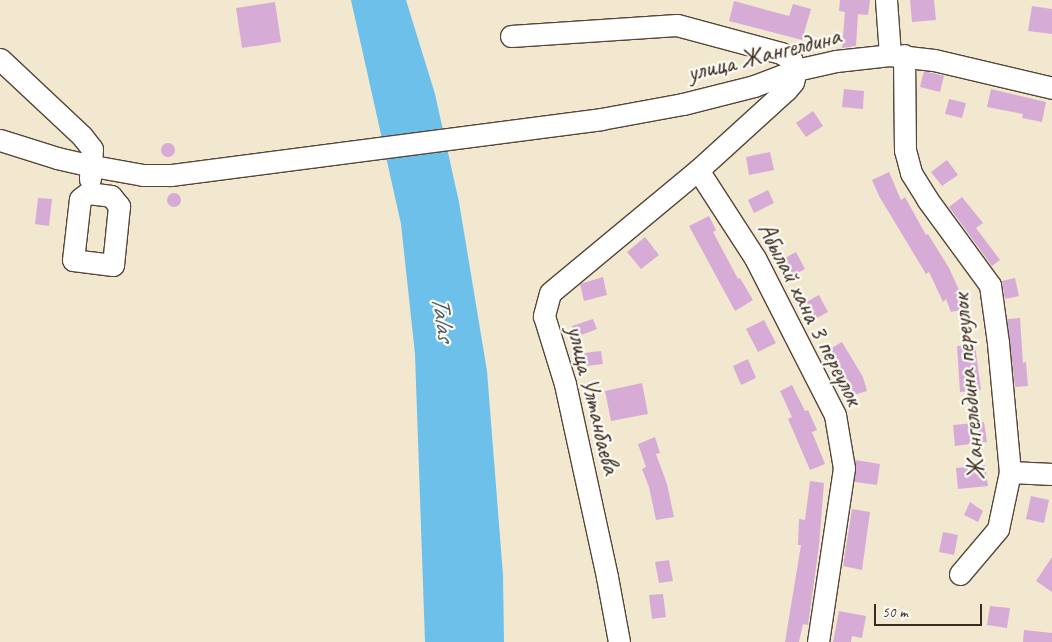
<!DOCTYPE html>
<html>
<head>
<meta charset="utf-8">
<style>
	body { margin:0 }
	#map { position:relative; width:1052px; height:642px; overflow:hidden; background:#f2e8cf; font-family:Caveat,sans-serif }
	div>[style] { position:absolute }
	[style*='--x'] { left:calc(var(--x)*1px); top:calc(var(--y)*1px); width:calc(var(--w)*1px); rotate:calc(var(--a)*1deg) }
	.water>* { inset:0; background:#6dc0e9 }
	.building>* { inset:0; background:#d6acd6 }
	.round { border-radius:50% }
	.roads { filter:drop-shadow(1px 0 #564639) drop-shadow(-1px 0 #564639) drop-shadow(0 1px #564639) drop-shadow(0 -1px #564639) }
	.minor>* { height:21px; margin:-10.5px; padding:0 10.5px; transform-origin:10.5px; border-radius:10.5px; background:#fff }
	span { translate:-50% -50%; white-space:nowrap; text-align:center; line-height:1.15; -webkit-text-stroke:4.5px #fdfcf7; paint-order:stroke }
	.street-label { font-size:25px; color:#3b2a1e }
	.water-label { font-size:26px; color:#4c5e65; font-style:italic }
	.scale { position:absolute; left:874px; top:604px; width:108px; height:22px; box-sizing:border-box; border:2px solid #3b2a1e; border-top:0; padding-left:6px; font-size:15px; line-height:18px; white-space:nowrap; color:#3b2a1e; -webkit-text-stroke:4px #fdfcf7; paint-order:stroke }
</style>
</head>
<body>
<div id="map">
	<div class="water">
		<div style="clip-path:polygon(351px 0,406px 0,435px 94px,459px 202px,487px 371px,503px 575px,504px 642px,425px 642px,415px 354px,401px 224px)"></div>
	</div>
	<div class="building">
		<div style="clip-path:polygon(840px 0,870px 0,868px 15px,858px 14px,856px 46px,842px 48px,845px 12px,839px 11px)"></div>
		<div style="clip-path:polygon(910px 0,934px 0,936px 20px,912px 22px)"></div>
		<div style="clip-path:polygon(734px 1px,789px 16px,793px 4px,811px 9px,802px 40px,729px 21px)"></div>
		<div style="clip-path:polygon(275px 2px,281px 42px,242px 48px,236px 8px)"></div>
		<div style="clip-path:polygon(1032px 6px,1052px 9px,1052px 34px,1028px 31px)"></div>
		<div style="clip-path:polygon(924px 71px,944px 76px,940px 92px,920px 87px)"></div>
		<div style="clip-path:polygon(844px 89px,864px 91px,863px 109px,842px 107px)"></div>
		<div style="clip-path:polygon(991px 89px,1046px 102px,1042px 122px,1022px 118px,1023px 114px,987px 107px)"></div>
		<div style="clip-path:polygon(949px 99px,966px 103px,962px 118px,945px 114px)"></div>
		<div style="clip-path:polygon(813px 111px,823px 126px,806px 137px,796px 123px)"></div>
		<div class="round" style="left:161px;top:143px;width:14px;height:14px"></div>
		<div style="clip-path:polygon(770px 152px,774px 170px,749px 175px,746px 157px)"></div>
		<div style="clip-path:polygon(947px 160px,958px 175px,942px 186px,931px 172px)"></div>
		<div style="clip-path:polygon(889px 172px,901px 200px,905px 197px,926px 235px,928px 234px,949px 268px,959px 290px,953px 294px,960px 292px,966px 309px,951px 312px,946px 299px,943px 302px,929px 272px,926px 274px,879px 196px,872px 180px)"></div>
		<div style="clip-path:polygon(768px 190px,774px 203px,754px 213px,748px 200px)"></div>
		<div class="round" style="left:167px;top:193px;width:14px;height:14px"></div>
		<div style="clip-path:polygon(962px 197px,983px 223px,976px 228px,1000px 260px,992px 266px,949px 207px)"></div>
		<div style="clip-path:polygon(38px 198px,52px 199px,49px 226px,35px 224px)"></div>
		<div style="clip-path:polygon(709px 216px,716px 230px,713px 232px,738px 279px,740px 278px,753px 300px,735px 311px,689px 226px)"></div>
		<div style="clip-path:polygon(645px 237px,659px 255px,641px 269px,627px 252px)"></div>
		<div style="clip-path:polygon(796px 252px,805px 269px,785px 280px,776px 263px)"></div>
		<div style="clip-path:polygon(603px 277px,607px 295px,584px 301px,580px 284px)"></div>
		<div style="clip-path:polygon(1015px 278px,1019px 296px,1005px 299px,1002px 281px)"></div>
		<div style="clip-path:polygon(819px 295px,828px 312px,808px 323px,799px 306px)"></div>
		<div style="clip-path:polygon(1020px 318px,1023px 363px,1026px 362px,1028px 386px,1015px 387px,1007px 319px)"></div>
		<div style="clip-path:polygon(593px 319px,597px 329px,576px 337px,572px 326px)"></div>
		<div style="clip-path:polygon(764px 320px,776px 343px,758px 352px,746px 329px)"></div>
		<div style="clip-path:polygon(842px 342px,863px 377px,867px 391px,847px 397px,839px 370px,828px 350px)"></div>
		<div style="clip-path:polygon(975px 345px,981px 390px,960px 392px,957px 346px)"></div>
		<div style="clip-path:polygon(601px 351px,603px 364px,586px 366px,584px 353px)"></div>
		<div style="clip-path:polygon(748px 359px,756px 378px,741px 385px,733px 366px)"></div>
		<div style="clip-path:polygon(642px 383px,648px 414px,611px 421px,605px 391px)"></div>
		<div style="clip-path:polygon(792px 385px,805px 411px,808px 410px,817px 430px,812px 432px,825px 464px,810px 470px,788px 419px,792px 417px,780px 391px)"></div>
		<div style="clip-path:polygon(984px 422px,987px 442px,955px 446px,953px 425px)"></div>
		<div style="clip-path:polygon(655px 437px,660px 453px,656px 454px,667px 484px,674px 517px,656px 520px,649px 487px,642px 469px,646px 467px,638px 444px)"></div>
		<div style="clip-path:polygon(855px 460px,880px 464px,877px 485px,855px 482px)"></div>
		<div style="clip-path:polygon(985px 465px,988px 486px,958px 489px,956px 468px)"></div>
		<div style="clip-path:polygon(810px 481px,824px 483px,819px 546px,808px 625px,803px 624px,799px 642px,785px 642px,801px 545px,798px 545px,799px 519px,805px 520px)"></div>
		<div style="clip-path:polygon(1031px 496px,1049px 500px,1044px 523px,1026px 519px)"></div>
		<div style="clip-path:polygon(970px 502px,983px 511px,978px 522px,964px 515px)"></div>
		<div style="clip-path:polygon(852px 509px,870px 512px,862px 570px,843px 566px)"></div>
		<div style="clip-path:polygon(943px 532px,958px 535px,954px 555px,939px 552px)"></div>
		<div style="clip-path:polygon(1052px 557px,1052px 592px,1036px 581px)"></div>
		<div style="clip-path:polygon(669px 560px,673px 581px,659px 583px,655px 562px)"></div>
		<div style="clip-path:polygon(663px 594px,666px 617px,652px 619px,649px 595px)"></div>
		<div style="clip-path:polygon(990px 606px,1010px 608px,1007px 628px,987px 625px)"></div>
		<div style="clip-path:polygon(839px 611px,866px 616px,862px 638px,852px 636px,851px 642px,833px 642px)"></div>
		<div style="clip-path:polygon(1024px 630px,1052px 633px,1052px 642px,1023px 642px)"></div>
	</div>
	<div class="roads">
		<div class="minor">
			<div style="--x:886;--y:0;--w:55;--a:85.8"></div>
			<div style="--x:511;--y:36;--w:166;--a:-3.8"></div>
			<div style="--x:677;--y:25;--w:108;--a:15.1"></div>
			<div style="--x:781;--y:53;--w:12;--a:31"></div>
			<div style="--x:791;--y:59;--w:12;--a:66"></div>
			<div style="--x:796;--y:70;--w:12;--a:104"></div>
			<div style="--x:793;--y:82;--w:11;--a:131"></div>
			<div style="--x:786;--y:90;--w:119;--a:137.7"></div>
			<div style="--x:698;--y:170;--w:192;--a:140.3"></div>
			<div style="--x:550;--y:293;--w:24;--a:105"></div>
			<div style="--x:544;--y:316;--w:71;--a:72.8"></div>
			<div style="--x:565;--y:384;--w:198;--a:77.7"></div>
			<div style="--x:607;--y:577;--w:66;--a:79.5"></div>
			<div style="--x:904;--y:55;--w:95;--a:89.4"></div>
			<div style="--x:905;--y:150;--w:24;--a:75"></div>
			<div style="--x:911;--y:173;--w:31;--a:58"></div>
			<div style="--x:927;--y:199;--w:107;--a:53.8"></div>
			<div style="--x:990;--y:285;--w:59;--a:82.1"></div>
			<div style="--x:998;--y:343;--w:130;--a:84.7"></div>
			<div style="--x:1010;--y:472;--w:58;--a:101.9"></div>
			<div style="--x:998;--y:529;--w:59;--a:130.2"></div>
			<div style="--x:0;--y:59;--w:112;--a:43.2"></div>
			<div style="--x:82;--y:136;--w:16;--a:52"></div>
			<div style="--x:92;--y:149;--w:30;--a:94"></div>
			<div style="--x:0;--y:140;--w:60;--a:17.5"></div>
			<div style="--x:57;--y:158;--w:37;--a:13"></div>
			<div style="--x:93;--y:166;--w:51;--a:10.2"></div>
			<div style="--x:143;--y:175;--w:28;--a:0"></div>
			<div style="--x:171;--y:175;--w:434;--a:-7.4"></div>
			<div style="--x:601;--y:119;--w:83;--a:-10.4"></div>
			<div style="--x:683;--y:104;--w:73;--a:-14.2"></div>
			<div style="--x:754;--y:86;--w:45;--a:-20.9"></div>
			<div style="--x:796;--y:70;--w:41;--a:-12.7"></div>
			<div style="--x:836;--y:61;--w:54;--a:-6.3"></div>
			<div style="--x:890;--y:55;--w:44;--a:6.5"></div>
			<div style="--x:934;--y:60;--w:121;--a:13.3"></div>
			<div style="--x:698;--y:170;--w:105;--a:57.1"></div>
			<div style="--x:755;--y:258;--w:176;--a:63"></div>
			<div style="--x:835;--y:415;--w:54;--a:80.4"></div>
			<div style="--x:844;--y:468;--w:176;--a:98.5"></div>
			<div style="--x:88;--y:193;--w:23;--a:7"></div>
			<div style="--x:111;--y:196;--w:13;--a:51"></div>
			<div style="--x:119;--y:206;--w:59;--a:95.8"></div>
			<div style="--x:113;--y:265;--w:40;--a:-172.9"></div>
			<div style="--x:73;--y:260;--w:61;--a:-83.5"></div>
			<div style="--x:80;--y:199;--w:10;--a:-37"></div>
			<div style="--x:1010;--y:472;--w:42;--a:2.7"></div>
		</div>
	</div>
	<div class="street-label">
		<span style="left:764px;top:55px;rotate:-14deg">улица Жангелдина</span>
		<span style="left:810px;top:314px;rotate:63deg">Абылай хана 3 переулок</span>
		<span style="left:969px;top:387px;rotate:-95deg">Жангельдина переулок</span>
		<span style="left:593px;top:400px;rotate:76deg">улица Ултанбаева</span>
	</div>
	<div class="water-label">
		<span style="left:443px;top:318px;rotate:82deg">Talas</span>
	</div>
	<div class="scale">50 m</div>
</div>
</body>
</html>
